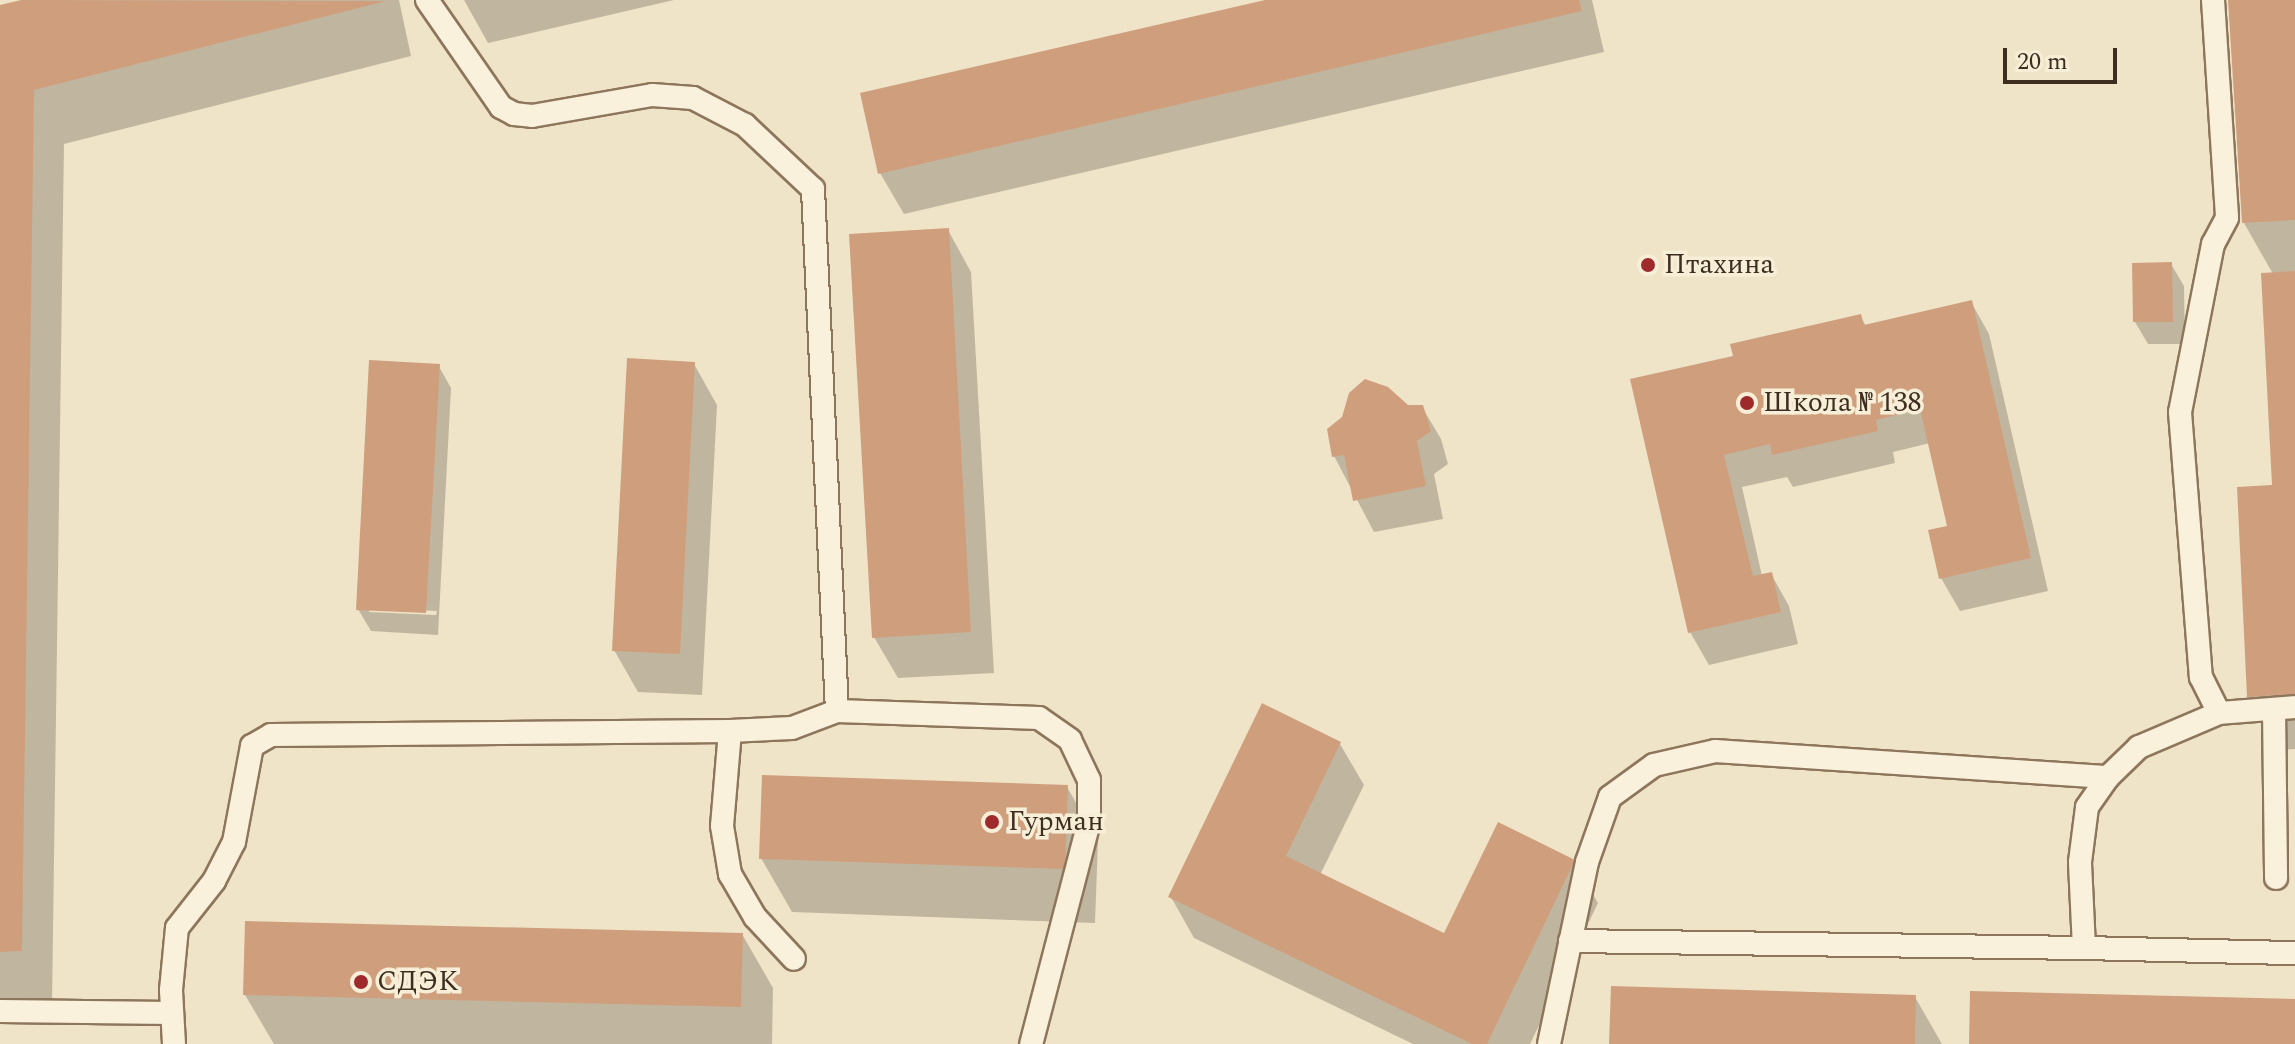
<!DOCTYPE html>
<html>
<head>
<meta charset="utf-8">
<style>
	body { margin:0 }
	#map { position:relative; width:2295px; height:1044px; overflow:hidden; background:#f0e4c8; font-family:Spectral,serif }
	div>[style] { position:absolute }
	[style*='--x'] { left:calc(var(--x)*1px); top:calc(var(--y)*1px); width:calc(var(--w)*1px); rotate:calc(var(--a)*1deg) }
	.shadow>* { inset:0; background:#0003 }
	.building>* { inset:0; background:#cf9f7d }
	.roads { filter:drop-shadow(2px 0 #8d765c) drop-shadow(-2px 0 #8d765c) drop-shadow(0 2px #8d765c) drop-shadow(0 -2px #8d765c) }
	.lane>* { height:22px; margin:-11px; padding:0 11px; transform-origin:11px; border-radius:11px; background:#faf1dc }
	.dots>* { width:22px; height:22px; translate:-50% -50%; box-sizing:border-box; border:4px solid #f7eed8; border-radius:50% }
	span { translate:-50% -50%; white-space:nowrap; text-align:center; line-height:1.15; -webkit-text-stroke:7px #f7eed8; paint-order:stroke }
	.poi-label { font-size:28px; color:#3d2e20 }
	.left { translate:0 -50%; text-align:left }
	.scale { position:absolute; left:2003px; top:48px; width:114px; height:36px; box-sizing:border-box; border:4px solid #3d2e20; border-top:0; padding-left:10px; font-size:24px; line-height:28px; white-space:nowrap; color:#3d2e20; -webkit-text-stroke:6px #f7eed8; paint-order:stroke }
</style>
</head>
<body>
<div id="map">
	<div class="shadow">
		<div style="clip-path:polygon(29px 0,399px 0,411px 56px,64px 144px,52px 1004px,0 1008px,0 7px)"></div>
		<div style="clip-path:polygon(464px 0,674px 0,488px 43px)"></div>
		<div style="clip-path:polygon(1274px 0,1592px 0,1604px 52px,904px 214px,880px 173px)"></div>
		<div style="clip-path:polygon(2230px 0,2295px 0,2295px 692px,2274px 693px,2295px 696px,2295px 749px,2280px 750px,2249px 696px,2274px 487px,2273px 274px,2244px 223px)"></div>
		<div style="clip-path:polygon(948px 230px,971px 272px,994px 673px,898px 678px,874px 637px)"></div>
		<div style="clip-path:polygon(2171px 264px,2184px 286px,2185px 344px,2148px 344px,2135px 322px)"></div>
		<div style="clip-path:polygon(1971px 302px,1989px 334px,2048px 591px,1960px 611px,1941px 578px,1949px 527px,1930px 443px,1893px 452px,1895px 463px,1793px 487px,1787px 477px,1742px 487px,1762px 576px,1771px 574px,1789px 606px,1798px 644px,1709px 665px,1690px 632px,1735px 357px,1860px 316px,1866px 326px)"></div>
		<div style="clip-path:polygon(694px 364px,717px 405px,702px 695px,638px 692px,614px 650px)"></div>
		<div style="clip-path:polygon(evenodd,438px 365px,451px 388px,438px 635px,371px 631px,358px 609px,438px 365px,369px 608px,437px 611px,436px 615px,369px 612px,369px 608px)"></div>
		<div style="clip-path:polygon(1407px 407px,1422px 407px,1441px 439px,1448px 464px,1434px 474px,1443px 519px,1374px 532px,1334px 456px)"></div>
		<div style="clip-path:polygon(1340px 744px,1364px 785px,1320px 875px,1445px 936px,1574px 862px,1598px 903px,1530px 1044px,1413px 1044px,1194px 938px,1171px 897px)"></div>
		<div style="clip-path:polygon(1067px 787px,1098px 841px,1095px 923px,792px 912px,761px 858px)"></div>
		<div style="clip-path:polygon(742px 934px,773px 988px,772px 1044px,274px 1044px,245px 995px)"></div>
		<div style="clip-path:polygon(1915px 997px,1942px 1044px,1611px 1044px)"></div>
	</div>
	<div class="building">
		<div style="clip-path:polygon(21px 0,386px 1px,34px 90px,22px 951px,0 952px,0 5px)"></div>
		<div style="clip-path:polygon(1265px 0,1579px 0,1582px 11px,878px 174px,860px 93px)"></div>
		<div style="clip-path:polygon(2228px 0,2295px 0,2295px 220px,2242px 223px)"></div>
		<div style="clip-path:polygon(949px 228px,971px 632px,872px 638px,849px 234px)"></div>
		<div style="clip-path:polygon(2172px 262px,2173px 322px,2133px 322px,2132px 263px)"></div>
		<div style="clip-path:polygon(2295px 271px,2295px 694px,2247px 697px,2237px 487px,2272px 485px,2261px 273px)"></div>
		<div style="clip-path:polygon(1972px 300px,2031px 558px,1939px 579px,1928px 530px,1947px 526px,1920px 409px,1876px 420px,1878px 431px,1772px 455px,1770px 444px,1724px 455px,1753px 576px,1772px 572px,1781px 612px,1688px 633px,1630px 379px,1733px 356px,1730px 344px,1861px 314px,1864px 325px)"></div>
		<div style="clip-path:polygon(627px 358px,695px 362px,680px 654px,612px 651px)"></div>
		<div style="clip-path:polygon(369px 360px,440px 364px,426px 613px,356px 610px)"></div>
		<div style="clip-path:polygon(1365px 379px,1388px 387px,1408px 405px,1423px 405px,1431px 431px,1417px 441px,1426px 486px,1353px 501px,1344px 455px,1332px 457px,1327px 429px,1342px 417px,1349px 393px)"></div>
		<div style="clip-path:polygon(1262px 703px,1341px 742px,1286px 856px,1444px 933px,1498px 822px,1575px 860px,1487px 1044px,1472px 1044px,1168px 897px)"></div>
		<div style="clip-path:polygon(762px 775px,1068px 785px,1065px 869px,759px 859px)"></div>
		<div style="clip-path:polygon(245px 921px,743px 933px,741px 1007px,243px 995px)"></div>
		<div style="clip-path:polygon(1611px 986px,1916px 995px,1915px 1044px,1609px 1044px)"></div>
		<div style="clip-path:polygon(1970px 991px,2295px 999px,2295px 1044px,1969px 1044px)"></div>
	</div>
	<div class="roads">
		<div class="lane">
			<div style="--x:427;--y:0;--w:130;--a:55.3"></div>
			<div style="--x:501;--y:107;--w:15;--a:28"></div>
			<div style="--x:514;--y:114;--w:18;--a:6"></div>
			<div style="--x:532;--y:116;--w:122;--a:-9.9"></div>
			<div style="--x:652;--y:95;--w:41;--a:4.2"></div>
			<div style="--x:693;--y:98;--w:59;--a:27.4"></div>
			<div style="--x:745;--y:125;--w:93;--a:43.3"></div>
			<div style="--x:813;--y:189;--w:523;--a:87.37"></div>
			<div style="--x:837;--y:711;--w:202;--a:2"></div>
			<div style="--x:1039;--y:718;--w:38;--a:35"></div>
			<div style="--x:1070;--y:740;--w:44;--a:64.6"></div>
			<div style="--x:1089;--y:780;--w:42;--a:90"></div>
			<div style="--x:1089;--y:822;--w:229;--a:104.6"></div>
			<div style="--x:2213;--y:0;--w:218;--a:86.3"></div>
			<div style="--x:2227;--y:218;--w:30;--a:118"></div>
			<div style="--x:2213;--y:244;--w:171;--a:101.1"></div>
			<div style="--x:2180;--y:412;--w:266;--a:85.5"></div>
			<div style="--x:2201;--y:677;--w:40;--a:63.4"></div>
			<div style="--x:2219;--y:713;--w:76;--a:-4.5"></div>
			<div style="--x:2274;--y:709;--w:169;--a:89.3"></div>
			<div style="--x:730;--y:731;--w:95;--a:94.8"></div>
			<div style="--x:722;--y:826;--w:49;--a:80.5"></div>
			<div style="--x:730;--y:874;--w:50;--a:59.8"></div>
			<div style="--x:755;--y:917;--w:57;--a:47.1"></div>
			<div style="--x:1570;--y:941;--w:514;--a:0.78"></div>
			<div style="--x:2084;--y:948;--w:86;--a:-92.7"></div>
			<div style="--x:2080;--y:862;--w:55;--a:-82.7"></div>
			<div style="--x:2087;--y:807;--w:37;--a:-55"></div>
			<div style="--x:2108;--y:777;--w:43;--a:-44.1"></div>
			<div style="--x:2139;--y:747;--w:87;--a:-23"></div>
			<div style="--x:2084;--y:948;--w:211;--a:1.4"></div>
			<div style="--x:0;--y:1011;--w:171;--a:0.7"></div>
			<div style="--x:174;--y:1044;--w:54;--a:-93.2"></div>
			<div style="--x:171;--y:990;--w:62;--a:-84.5"></div>
			<div style="--x:177;--y:928;--w:60;--a:-51.8"></div>
			<div style="--x:214;--y:881;--w:44;--a:-62.9"></div>
			<div style="--x:234;--y:842;--w:98;--a:-79.4"></div>
			<div style="--x:252;--y:746;--w:22;--a:-30"></div>
			<div style="--x:271;--y:735;--w:459;--a:-0.5"></div>
			<div style="--x:730;--y:731;--w:62;--a:-2.8"></div>
			<div style="--x:792;--y:728;--w:48;--a:-20.7"></div>
			<div style="--x:1549;--y:1044;--w:186;--a:-78.2"></div>
			<div style="--x:1587;--y:862;--w:69;--a:-70.5"></div>
			<div style="--x:1610;--y:797;--w:54;--a:-36"></div>
			<div style="--x:1654;--y:765;--w:63;--a:-12.9"></div>
			<div style="--x:1715;--y:751;--w:394;--a:3.8"></div>
		</div>
	</div>
	<div class="dots">
		<div style="left:1648px;top:265px;background:#9e2a2b"></div>
		<div style="left:1747px;top:403px;background:#9e2a2b"></div>
		<div style="left:992px;top:822px;background:#9e2a2b"></div>
		<div style="left:361px;top:982px;background:#9e2a2b"></div>
	</div>
	<div class="poi-label">
		<span class="left" style="left:1664px;top:265px">Птахина</span>
		<span class="left" style="left:1763px;top:403px">Школа № 138</span>
		<span class="left" style="left:1008px;top:822px">Гурман</span>
		<span class="left" style="left:377px;top:982px">СДЭК</span>
	</div>
	<div class="scale">20 m</div>
</div>
</body>
</html>
